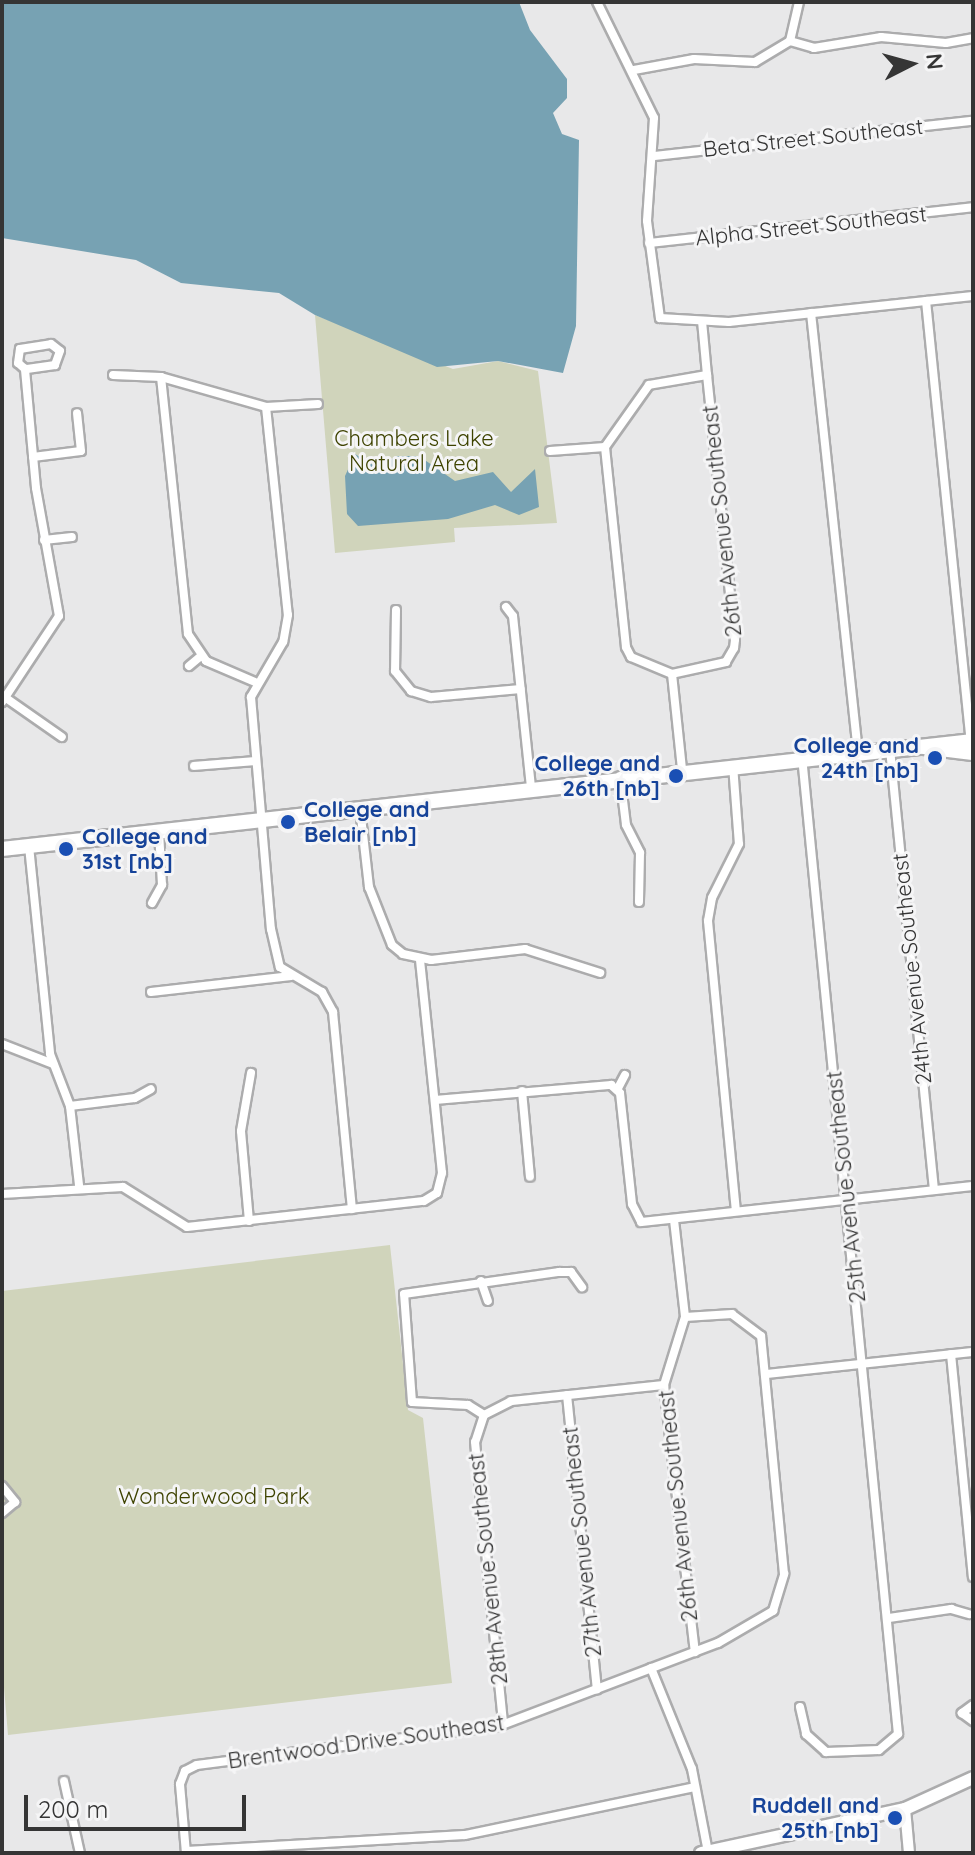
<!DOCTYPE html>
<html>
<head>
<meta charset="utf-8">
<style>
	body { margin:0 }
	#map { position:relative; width:975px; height:1855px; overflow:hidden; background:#e8e8e9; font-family:Quicksand,sans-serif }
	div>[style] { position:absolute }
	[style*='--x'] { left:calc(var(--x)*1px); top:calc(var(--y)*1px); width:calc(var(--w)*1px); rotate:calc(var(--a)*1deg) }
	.green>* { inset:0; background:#d0d4bb }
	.water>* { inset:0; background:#77a2b3 }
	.roads { filter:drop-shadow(2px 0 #acacad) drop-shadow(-2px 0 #acacad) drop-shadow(0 2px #acacad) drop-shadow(0 -2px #acacad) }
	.minor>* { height:8px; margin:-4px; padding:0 4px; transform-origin:4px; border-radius:4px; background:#fff }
	.tertiary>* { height:10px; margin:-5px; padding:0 5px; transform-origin:5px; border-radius:5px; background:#fff }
	.secondary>* { height:12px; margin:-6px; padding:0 6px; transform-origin:6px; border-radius:6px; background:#fff }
	.primary>* { height:14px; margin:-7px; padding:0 7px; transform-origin:7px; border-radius:7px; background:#fff }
	.dots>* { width:22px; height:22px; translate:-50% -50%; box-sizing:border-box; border:4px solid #f5f5f6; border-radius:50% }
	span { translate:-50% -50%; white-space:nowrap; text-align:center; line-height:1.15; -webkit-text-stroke:6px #f5f5f6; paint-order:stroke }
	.street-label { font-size:22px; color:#353535 }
	.park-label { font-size:22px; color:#3e4300 }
	.transit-label { font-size:22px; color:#164399; font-weight:700 }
	.right { translate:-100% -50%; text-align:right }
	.left { translate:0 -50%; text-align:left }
	.frame { position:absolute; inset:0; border:4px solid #353535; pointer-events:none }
	.north { position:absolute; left:871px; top:24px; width:80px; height:80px; -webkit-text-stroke:6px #f5f5f6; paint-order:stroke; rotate:84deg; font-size:22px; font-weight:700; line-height:32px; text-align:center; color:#353535 }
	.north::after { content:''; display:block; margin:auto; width:28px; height:36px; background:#353535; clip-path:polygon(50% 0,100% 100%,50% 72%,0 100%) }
	.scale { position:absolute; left:24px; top:1795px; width:222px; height:36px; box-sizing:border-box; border:4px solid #353535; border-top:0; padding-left:10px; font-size:24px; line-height:28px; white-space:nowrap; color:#353535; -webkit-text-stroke:6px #f5f5f6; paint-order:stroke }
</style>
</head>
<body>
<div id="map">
	<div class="green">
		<div style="clip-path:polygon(315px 315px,453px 369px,498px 361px,538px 371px,557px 523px,454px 528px,455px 542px,335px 553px)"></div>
		<div style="clip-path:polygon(390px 1245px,408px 1410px,423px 1418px,452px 1683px,8px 1735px,2px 1664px,2px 1291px)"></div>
	</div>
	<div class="water">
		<div style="clip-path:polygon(2px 2px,519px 2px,530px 30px,567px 79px,567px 98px,553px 113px,562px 134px,579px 140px,576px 326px,563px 373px,498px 361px,437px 367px,315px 315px,279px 293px,181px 283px,136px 260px,2px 238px)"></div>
		<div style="clip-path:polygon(355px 454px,380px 469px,396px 456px,419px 456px,455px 481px,493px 472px,511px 492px,535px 469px,539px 507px,519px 515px,495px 505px,448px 519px,358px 526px,347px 514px,345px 476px)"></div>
	</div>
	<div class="roads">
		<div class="minor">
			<div style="--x:597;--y:2;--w:129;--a:63.8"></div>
			<div style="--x:654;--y:118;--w:103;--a:93.9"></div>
			<div style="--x:647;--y:221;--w:98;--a:82.4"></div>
			<div style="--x:660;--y:318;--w:69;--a:3.3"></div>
			<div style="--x:729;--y:322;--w:245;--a:-6.1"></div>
			<div style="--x:790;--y:41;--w:25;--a:16"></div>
			<div style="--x:814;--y:48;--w:68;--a:-9.3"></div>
			<div style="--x:881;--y:37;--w:65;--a:5.3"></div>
			<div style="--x:946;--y:43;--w:27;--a:-10"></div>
			<div style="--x:634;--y:70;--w:61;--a:-10.4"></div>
			<div style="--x:694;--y:59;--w:61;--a:2.8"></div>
			<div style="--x:755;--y:62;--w:41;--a:-31"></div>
			<div style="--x:790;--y:41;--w:40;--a:-77"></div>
			<div style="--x:654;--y:156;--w:321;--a:-6.3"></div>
			<div style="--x:649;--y:243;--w:326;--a:-6.3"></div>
			<div style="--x:926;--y:301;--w:442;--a:84.2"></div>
			<div style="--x:811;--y:313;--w:440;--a:83.9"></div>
			<div style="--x:702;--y:321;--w:54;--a:84.7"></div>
			<div style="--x:707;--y:375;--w:266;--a:84"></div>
			<div style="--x:735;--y:640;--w:8;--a:97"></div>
			<div style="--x:734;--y:648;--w:16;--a:120"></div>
			<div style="--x:726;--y:662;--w:55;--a:167.5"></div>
			<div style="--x:672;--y:674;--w:44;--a:-157.5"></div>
			<div style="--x:631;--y:657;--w:11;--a:-117"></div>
			<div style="--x:626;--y:647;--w:201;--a:-96"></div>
			<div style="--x:605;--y:447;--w:76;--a:-54.6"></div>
			<div style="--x:649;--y:385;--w:59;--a:-9.8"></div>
			<div style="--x:51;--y:344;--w:11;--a:38"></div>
			<div style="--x:60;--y:351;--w:15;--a:110"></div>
			<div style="--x:55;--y:365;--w:30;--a:172"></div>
			<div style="--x:25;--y:369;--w:9;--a:-139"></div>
			<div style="--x:18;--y:363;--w:14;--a:-82"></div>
			<div style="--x:20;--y:349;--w:31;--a:-9"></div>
			<div style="--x:113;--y:375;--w:48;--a:2.4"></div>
			<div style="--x:161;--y:377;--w:109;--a:15.9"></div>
			<div style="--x:266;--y:407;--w:52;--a:-3.3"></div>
			<div style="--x:161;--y:377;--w:258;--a:84"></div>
			<div style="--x:188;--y:634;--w:32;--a:56"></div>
			<div style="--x:206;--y:661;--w:53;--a:23.2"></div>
			<div style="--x:266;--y:407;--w:209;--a:84"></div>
			<div style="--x:288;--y:615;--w:27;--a:100"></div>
			<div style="--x:283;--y:642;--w:64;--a:120.2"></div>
			<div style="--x:251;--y:697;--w:233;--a:85.1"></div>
			<div style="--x:271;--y:929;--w:39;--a:77"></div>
			<div style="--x:280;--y:967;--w:49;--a:30.8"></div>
			<div style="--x:322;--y:992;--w:23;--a:61"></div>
			<div style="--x:333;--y:1012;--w:198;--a:84.5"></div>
			<div style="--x:550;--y:451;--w:55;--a:-4.2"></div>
			<div style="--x:33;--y:457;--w:48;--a:-7.1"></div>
			<div style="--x:81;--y:451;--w:38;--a:-96"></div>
			<div style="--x:44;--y:540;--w:28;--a:-6"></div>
			<div style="--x:506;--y:607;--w:11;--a:52"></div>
			<div style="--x:513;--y:616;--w:171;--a:84"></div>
			<div style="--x:396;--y:610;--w:61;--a:90.9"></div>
			<div style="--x:395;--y:671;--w:26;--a:51"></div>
			<div style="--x:411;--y:691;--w:21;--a:17"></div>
			<div style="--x:431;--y:697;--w:90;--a:-5.1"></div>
			<div style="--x:189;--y:666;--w:16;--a:-40"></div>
			<div style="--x:672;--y:674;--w:96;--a:84"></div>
			<div style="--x:6;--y:698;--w:68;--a:34.9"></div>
			<div style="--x:2;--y:702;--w:103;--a:-56.5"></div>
			<div style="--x:59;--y:616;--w:130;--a:-100.2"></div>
			<div style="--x:36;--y:488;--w:120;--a:-95.3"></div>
			<div style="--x:890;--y:749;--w:443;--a:84.3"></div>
			<div style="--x:733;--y:765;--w:79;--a:85.7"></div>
			<div style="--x:739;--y:844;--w:60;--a:116.6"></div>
			<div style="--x:712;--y:898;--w:23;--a:100"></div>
			<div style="--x:708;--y:921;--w:291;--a:84.5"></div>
			<div style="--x:194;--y:766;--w:61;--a:-4.7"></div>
			<div style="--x:620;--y:776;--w:49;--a:83"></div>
			<div style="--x:626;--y:825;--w:31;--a:63"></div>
			<div style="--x:640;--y:853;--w:49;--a:91.2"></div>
			<div style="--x:360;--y:808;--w:80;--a:83.5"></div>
			<div style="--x:369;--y:887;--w:62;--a:68.4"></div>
			<div style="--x:392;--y:945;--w:14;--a:39"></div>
			<div style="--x:403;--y:954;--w:29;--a:12"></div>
			<div style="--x:431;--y:960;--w:95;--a:-6.7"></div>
			<div style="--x:525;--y:949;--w:79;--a:17.7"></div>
			<div style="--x:29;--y:846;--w:209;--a:84.2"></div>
			<div style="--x:50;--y:1054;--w:56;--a:69"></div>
			<div style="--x:70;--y:1106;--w:80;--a:83.5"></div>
			<div style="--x:152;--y:903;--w:21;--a:-61"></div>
			<div style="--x:162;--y:885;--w:54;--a:-93.2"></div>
			<div style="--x:151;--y:992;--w:141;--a:-6.5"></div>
			<div style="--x:2;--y:1044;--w:55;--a:21.4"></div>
			<div style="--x:617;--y:1090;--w:17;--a:-62"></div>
			<div style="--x:522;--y:1091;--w:86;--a:84.7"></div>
			<div style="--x:435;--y:1100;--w:177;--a:-4.9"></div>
			<div style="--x:611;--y:1085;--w:12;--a:42"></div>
			<div style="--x:620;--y:1093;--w:112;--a:83.8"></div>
			<div style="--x:632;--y:1204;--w:20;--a:63"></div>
			<div style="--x:641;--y:1222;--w:334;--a:-6.2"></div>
			<div style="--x:70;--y:1106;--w:65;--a:-7"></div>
			<div style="--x:135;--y:1098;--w:18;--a:-29"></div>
			<div style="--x:2;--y:1194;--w:121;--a:-3.3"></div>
			<div style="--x:123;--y:1187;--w:75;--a:32"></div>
			<div style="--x:187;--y:1227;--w:238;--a:-6.3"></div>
			<div style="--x:424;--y:1201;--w:15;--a:-32"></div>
			<div style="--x:437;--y:1193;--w:21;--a:-76"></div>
			<div style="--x:442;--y:1173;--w:215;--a:-95.9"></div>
			<div style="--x:674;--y:1220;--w:98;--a:83.5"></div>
			<div style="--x:685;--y:1317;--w:71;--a:107.2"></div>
			<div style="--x:664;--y:1385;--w:269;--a:83.4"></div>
			<div style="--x:249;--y:1221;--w:90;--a:-95.1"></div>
			<div style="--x:241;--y:1131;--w:59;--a:-80.2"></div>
			<div style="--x:481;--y:1281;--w:21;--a:71"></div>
			<div style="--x:951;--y:1354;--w:224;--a:84.4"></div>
			<div style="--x:766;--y:1374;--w:208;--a:-6.1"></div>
			<div style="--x:567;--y:1395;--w:296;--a:84.2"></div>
			<div style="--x:484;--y:1415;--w:19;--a:-148"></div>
			<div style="--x:468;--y:1405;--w:56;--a:-176.9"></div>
			<div style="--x:412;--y:1402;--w:108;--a:-94.2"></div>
			<div style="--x:404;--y:1294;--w:157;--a:-8.1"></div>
			<div style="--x:559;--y:1272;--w:12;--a:0"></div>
			<div style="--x:571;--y:1272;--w:19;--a:54"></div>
			<div style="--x:484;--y:1415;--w:28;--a:108"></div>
			<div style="--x:475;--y:1442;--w:284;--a:84.3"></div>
			<div style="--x:484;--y:1415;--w:30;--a:-27"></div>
			<div style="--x:511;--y:1401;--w:154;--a:-6"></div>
			<div style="--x:2;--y:1486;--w:21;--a:51"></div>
			<div style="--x:15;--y:1502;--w:17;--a:140"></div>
			<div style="--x:889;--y:1618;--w:63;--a:-8.3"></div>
			<div style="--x:951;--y:1609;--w:19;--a:16"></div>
			<div style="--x:651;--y:1668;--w:109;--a:67.9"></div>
			<div style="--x:692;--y:1769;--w:85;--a:79.1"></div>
			<div style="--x:973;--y:1705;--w:14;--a:144"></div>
			<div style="--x:962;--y:1713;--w:14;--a:36"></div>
			<div style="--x:800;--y:1707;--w:28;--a:77"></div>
			<div style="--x:806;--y:1734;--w:27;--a:42"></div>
			<div style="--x:826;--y:1752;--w:53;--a:-2.2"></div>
			<div style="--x:879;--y:1750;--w:25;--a:-40"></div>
			<div style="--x:898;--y:1734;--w:982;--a:-95.61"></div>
			<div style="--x:64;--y:1781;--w:74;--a:77.5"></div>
			<div style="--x:186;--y:1851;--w:279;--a:-3.3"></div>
			<div style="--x:465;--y:1835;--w:234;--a:-11.8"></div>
			<div style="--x:186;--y:1853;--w:69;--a:-95"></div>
			<div style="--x:180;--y:1784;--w:14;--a:-69"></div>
			<div style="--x:185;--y:1771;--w:13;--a:-27"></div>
			<div style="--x:197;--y:1765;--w:305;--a:-7.4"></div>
			<div style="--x:499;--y:1726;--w:234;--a:-20.8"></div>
			<div style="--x:718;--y:1643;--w:64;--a:-30.2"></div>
			<div style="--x:773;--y:1611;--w:39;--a:-73"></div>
			<div style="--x:784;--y:1574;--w:239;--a:-95.5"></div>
			<div style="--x:761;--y:1336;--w:36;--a:-143"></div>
			<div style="--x:732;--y:1314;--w:47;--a:176.3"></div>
		</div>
		<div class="tertiary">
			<div style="--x:905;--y:1809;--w:44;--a:84.8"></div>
		</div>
		<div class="secondary">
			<div style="--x:701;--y:1853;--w:209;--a:-12.2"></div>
			<div style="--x:905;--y:1809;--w:75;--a:-24.5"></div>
		</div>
		<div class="primary">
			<div style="--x:924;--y:747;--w:49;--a:7"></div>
			<div style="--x:2;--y:849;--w:977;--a:-6.35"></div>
		</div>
	</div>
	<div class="dots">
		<div style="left:935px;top:758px;background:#1a4fb4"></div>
		<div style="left:676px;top:776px;background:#1a4fb4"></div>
		<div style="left:288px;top:822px;background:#1a4fb4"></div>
		<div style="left:66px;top:849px;background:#1a4fb4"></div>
		<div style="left:895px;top:1818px;background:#1a4fb4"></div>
	</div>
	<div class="street-label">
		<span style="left:813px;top:138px;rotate:-6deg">Beta Street Southeast</span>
		<span style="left:811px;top:226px;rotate:-6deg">Alpha Street Southeast</span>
		<span style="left:722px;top:521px;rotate:-96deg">26th Avenue Southeast</span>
		<span style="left:912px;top:969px;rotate:-96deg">24th Avenue Southeast</span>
		<span style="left:846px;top:1187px;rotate:-96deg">25th Avenue Southeast</span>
		<span style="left:678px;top:1506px;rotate:-96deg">26th Avenue Southeast</span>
		<span style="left:582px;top:1542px;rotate:-96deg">27th Avenue Southeast</span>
		<span style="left:488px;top:1569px;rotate:-96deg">28th Avenue Southeast</span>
		<span style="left:366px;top:1742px;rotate:-8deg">Brentwood Drive Southeast</span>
	</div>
	<div class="park-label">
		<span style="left:414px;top:451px">Chambers Lake<br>Natural Area</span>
		<span style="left:214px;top:1497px">Wonderwood Park</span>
	</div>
	<div class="transit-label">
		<span class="right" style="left:919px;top:758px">College and<br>24th [nb]</span>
		<span class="right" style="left:660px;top:776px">College and<br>26th [nb]</span>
		<span class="left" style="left:304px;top:822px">College and<br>Belair [nb]</span>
		<span class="left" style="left:82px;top:849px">College and<br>31st [nb]</span>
		<span class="right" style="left:879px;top:1818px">Ruddell and<br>25th [nb]</span>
	</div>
	<div class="frame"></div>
	<div class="north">N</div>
	<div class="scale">200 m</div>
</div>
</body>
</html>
